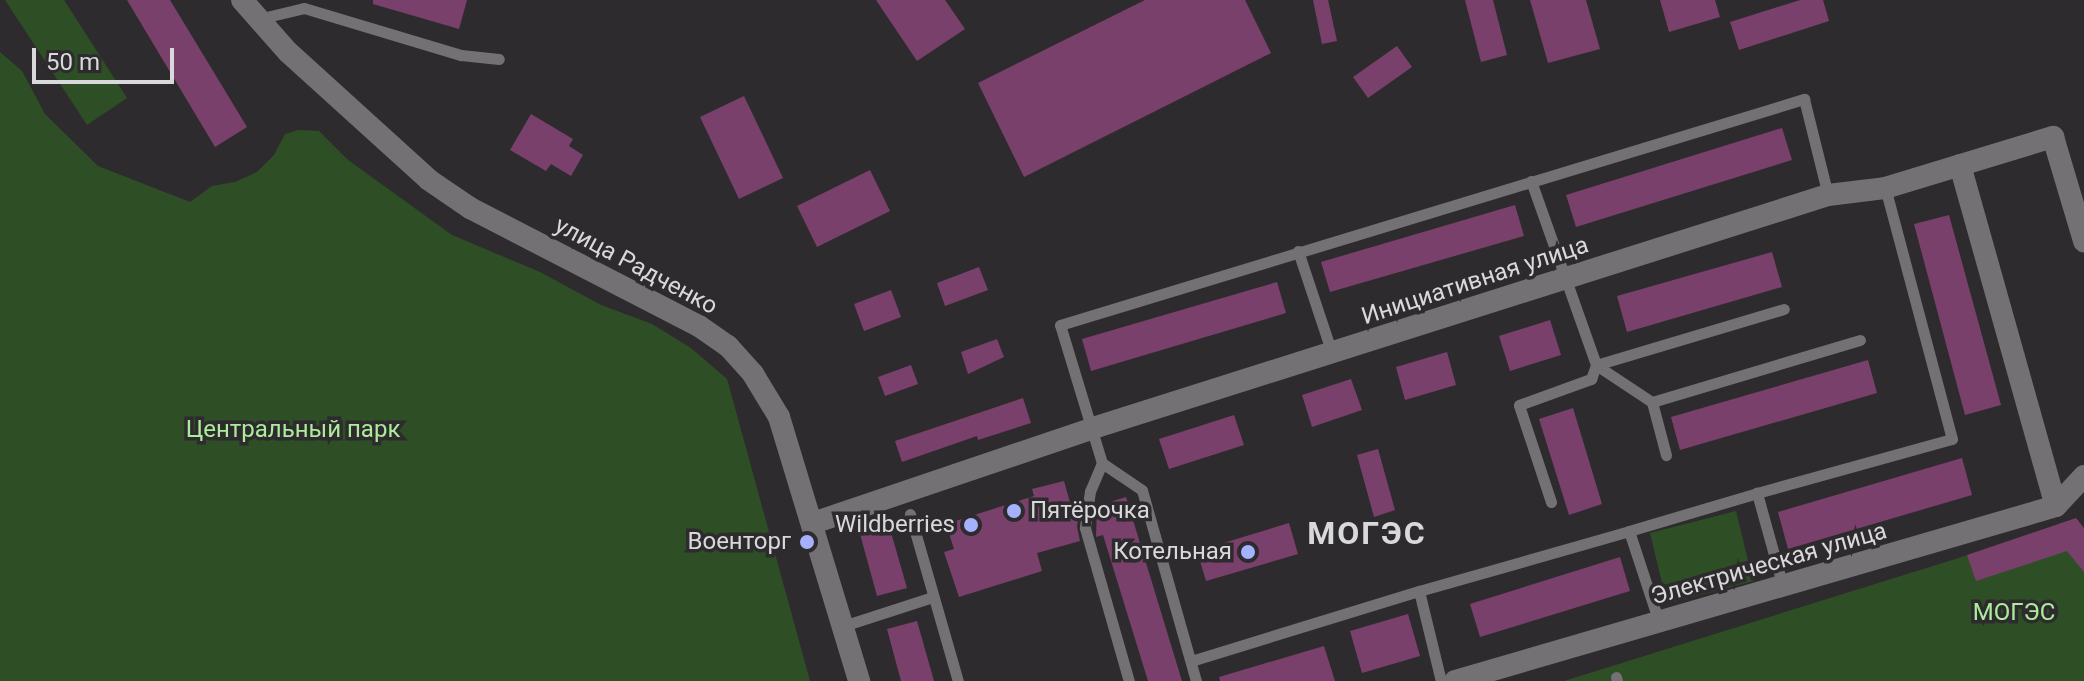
<!DOCTYPE html>
<html>
<head>
<meta charset="utf-8">
<style>
	body { margin:0 }
	#map { position:relative; width:2084px; height:681px; overflow:hidden; background:#2e2b2e; font-family:Roboto,sans-serif }
	div>[style] { position:absolute }
	[style*='--x'] { left:calc(var(--x)*1px); top:calc(var(--y)*1px); width:calc(var(--w)*1px); rotate:calc(var(--a)*1deg) }
	.green>* { inset:0; background:#2e4f26 }
	.building>* { inset:0; background:#79406b }
	.service>* { height:11px; margin:-5.5px; padding:0 5.5px; transform-origin:5.5px; border-radius:5.5px; background:#737174 }
	.minor>* { height:22px; margin:-11px; padding:0 11px; transform-origin:11px; border-radius:11px; background:#737174 }
	.tertiary>* { height:22px; margin:-11px; padding:0 11px; transform-origin:11px; border-radius:11px; background:#737174 }
	.dots>* { width:22px; height:22px; translate:-50% -50%; box-sizing:border-box; border:4px solid #2e2b2e; border-radius:50% }
	span { translate:-50% -50%; white-space:nowrap; text-align:center; line-height:1.15; -webkit-text-stroke:7px #2e2b2e; paint-order:stroke }
	.street-label { font-size:24px; color:#d9d8da }
	.park-label { font-size:24px; color:#abec9a }
	.poi-label { font-size:24px; color:#d9d8da }
	.left { translate:0 -50%; text-align:left }
	.right { translate:-100% -50%; text-align:right }
	.district-label { font-size:32px; color:#d9d8da; font-weight:700; letter-spacing:2px }
	.scale { position:absolute; left:32px; top:48px; width:142px; height:36px; box-sizing:border-box; border:4px solid #d9d8da; border-top:0; padding-left:10px; font-size:24px; line-height:28px; white-space:nowrap; color:#d9d8da; -webkit-text-stroke:6px #2e2b2e; paint-order:stroke }
</style>
</head>
<body>
<div id="map">
	<div class="green">
		<div style="clip-path:polygon(5px 0,64px 0,127px 98px,87px 125px)"></div>
		<div style="clip-path:polygon(0 52px,22px 71px,45px 114px,98px 166px,190px 202px,212px 186px,235px 182px,257px 172px,274px 155px,285px 134px,298px 130px,319px 131px,348px 160px,452px 235px,540px 272px,601px 305px,652px 324px,691px 348px,727px 379px,810px 681px,0 681px)"></div>
		<div style="clip-path:polygon(1736px 511px,1753px 581px,1667px 604px,1650px 533px)"></div>
		<div style="clip-path:polygon(2061px 526px,2084px 557px,2084px 681px,1564px 681px)"></div>
	</div>
	<div class="building">
		<div style="clip-path:polygon(127px 0,170px 0,247px 127px,215px 147px)"></div>
		<div style="clip-path:polygon(373px 0,467px 0,459px 29px,373px 4px)"></div>
		<div style="clip-path:polygon(876px 0,945px 0,965px 29px,917px 61px)"></div>
		<div style="clip-path:polygon(1145px 0,1245px 0,1271px 53px,1024px 177px,978px 83px)"></div>
		<div style="clip-path:polygon(1313px 0,1328px 0,1337px 41px,1322px 44px)"></div>
		<div style="clip-path:polygon(1465px 0,1493px 0,1507px 55px,1481px 62px)"></div>
		<div style="clip-path:polygon(1530px 0,1586px 0,1600px 49px,1548px 63px)"></div>
		<div style="clip-path:polygon(1660px 0,1715px 0,1720px 17px,1669px 32px)"></div>
		<div style="clip-path:polygon(1800px 0,1823px 0,1829px 21px,1739px 50px,1730px 22px)"></div>
		<div style="clip-path:polygon(1397px 46px,1412px 67px,1368px 98px,1353px 77px)"></div>
		<div style="clip-path:polygon(744px 96px,783px 178px,739px 199px,700px 117px)"></div>
		<div style="clip-path:polygon(531px 114px,573px 139px,569px 146px,583px 155px,571px 176px,551px 164px,546px 171px,510px 150px)"></div>
		<div style="clip-path:polygon(1782px 128px,1792px 160px,1576px 227px,1566px 195px)"></div>
		<div style="clip-path:polygon(870px 170px,890px 211px,817px 247px,797px 206px)"></div>
		<div style="clip-path:polygon(1515px 205px,1524px 236px,1330px 292px,1321px 262px)"></div>
		<div style="clip-path:polygon(1949px 215px,2001px 405px,1965px 415px,1914px 224px)"></div>
		<div style="clip-path:polygon(1772px 252px,1782px 287px,1627px 332px,1617px 296px)"></div>
		<div style="clip-path:polygon(979px 267px,988px 290px,945px 306px,937px 283px)"></div>
		<div style="clip-path:polygon(1277px 282px,1286px 313px,1091px 371px,1082px 339px)"></div>
		<div style="clip-path:polygon(891px 290px,901px 317px,864px 331px,854px 304px)"></div>
		<div style="clip-path:polygon(1550px 320px,1561px 355px,1510px 371px,1499px 336px)"></div>
		<div style="clip-path:polygon(997px 339px,1004px 357px,968px 374px,961px 352px)"></div>
		<div style="clip-path:polygon(1447px 352px,1456px 385px,1405px 400px,1396px 367px)"></div>
		<div style="clip-path:polygon(1868px 360px,1877px 393px,1680px 450px,1671px 417px)"></div>
		<div style="clip-path:polygon(911px 365px,918px 384px,885px 396px,878px 377px)"></div>
		<div style="clip-path:polygon(1351px 379px,1362px 410px,1312px 427px,1302px 395px)"></div>
		<div style="clip-path:polygon(1023px 398px,1031px 423px,978px 440px,977px 436px,902px 462px,895px 441px)"></div>
		<div style="clip-path:polygon(1573px 408px,1602px 504px,1569px 515px,1539px 419px)"></div>
		<div style="clip-path:polygon(1234px 415px,1244px 445px,1169px 469px,1159px 439px)"></div>
		<div style="clip-path:polygon(1378px 449px,1395px 510px,1374px 517px,1357px 455px)"></div>
		<div style="clip-path:polygon(1962px 458px,1972px 495px,1788px 549px,1778px 512px)"></div>
		<div style="clip-path:polygon(1064px 481px,1073px 513px,1079px 511px,1077px 527px,1080px 541px,1037px 553px,1042px 571px,959px 597px,944px 552px,954px 549px,946px 524px,1034px 496px,1032px 489px)"></div>
		<div style="clip-path:polygon(1126px 497px,1182px 681px,1148px 681px,1103px 535px,1096px 537px,1097px 506px)"></div>
		<div style="clip-path:polygon(886px 515px,907px 588px,877px 596px,857px 523px)"></div>
		<div style="clip-path:polygon(2076px 518px,2084px 528px,2084px 572px,2067px 551px,1976px 581px,1967px 555px)"></div>
		<div style="clip-path:polygon(1289px 523px,1298px 554px,1206px 581px,1197px 551px)"></div>
		<div style="clip-path:polygon(1620px 557px,1630px 591px,1480px 637px,1470px 604px)"></div>
		<div style="clip-path:polygon(1408px 614px,1420px 656px,1362px 673px,1350px 631px)"></div>
		<div style="clip-path:polygon(917px 621px,934px 681px,901px 681px,887px 629px)"></div>
		<div style="clip-path:polygon(1324px 646px,1335px 681px,1220px 681px,1219px 677px)"></div>
	</div>
	<div class="service">
		<div style="--x:258;--y:19;--w:47;--a:-13.4"></div>
		<div style="--x:304;--y:8;--w:164;--a:16.7"></div>
		<div style="--x:461;--y:55;--w:38;--a:6"></div>
		<div style="--x:1531;--y:181;--w:195;--a:70.5"></div>
		<div style="--x:1596;--y:365;--w:196;--a:-16.6"></div>
		<div style="--x:1298;--y:251;--w:108;--a:71.6"></div>
		<div style="--x:1652;--y:402;--w:217;--a:-16.6"></div>
		<div style="--x:1102;--y:463;--w:30;--a:113"></div>
		<div style="--x:1090;--y:491;--w:37;--a:98"></div>
		<div style="--x:1085;--y:528;--w:159;--a:74"></div>
		<div style="--x:1551;--y:502;--w:102;--a:-108.3"></div>
		<div style="--x:1519;--y:405;--w:77;--a:-19.9"></div>
		<div style="--x:1591;--y:379;--w:15;--a:-70"></div>
		<div style="--x:1596;--y:365;--w:67;--a:33.5"></div>
		<div style="--x:1652;--y:402;--w:55;--a:75.2"></div>
		<div style="--x:910;--y:514;--w:174;--a:74"></div>
		<div style="--x:1629;--y:531;--w:134;--a:-16.5"></div>
		<div style="--x:1783;--y:587;--w:98;--a:-105.5"></div>
		<div style="--x:1757;--y:493;--w:202;--a:-15.5"></div>
		<div style="--x:1952;--y:439;--w:260;--a:-104.9"></div>
		<div style="--x:1419;--y:591;--w:218;--a:-15.9"></div>
		<div style="--x:1629;--y:531;--w:96;--a:71.8"></div>
		<div style="--x:843;--y:626;--w:95;--a:-17.9"></div>
		<div style="--x:1191;--y:661;--w:239;--a:-17.1"></div>
		<div style="--x:1419;--y:591;--w:93;--a:76.3"></div>
		<div style="--x:1616;--y:677;--w:4;--a:76"></div>
		<div style="--x:1196;--y:681;--w:198;--a:-105.8"></div>
		<div style="--x:1142;--y:490;--w:48;--a:-146"></div>
		<div style="--x:1102;--y:463;--w:144;--a:-106.9"></div>
		<div style="--x:1060;--y:325;--w:778;--a:-16.9"></div>
		<div style="--x:1804;--y:99;--w:99;--a:76"></div>
	</div>
	<div class="minor">
		<div style="--x:1960;--y:165;--w:354;--a:74.3"></div>
		<div style="--x:813;--y:523;--w:293;--a:-18.7"></div>
		<div style="--x:1090;--y:429;--w:774;--a:-17.59"></div>
		<div style="--x:1828;--y:195;--w:57;--a:-7"></div>
		<div style="--x:1885;--y:188;--w:176;--a:-16.9"></div>
		<div style="--x:2053;--y:137;--w:109;--a:73.4"></div>
		<div style="--x:1455;--y:681;--w:626;--a:-16.23"></div>
		<div style="--x:2056;--y:506;--w:41;--a:-47"></div>
	</div>
	<div class="tertiary">
		<div style="--x:242;--y:0;--w:69;--a:48.5"></div>
		<div style="--x:288;--y:52;--w:190;--a:42.2"></div>
		<div style="--x:429;--y:180;--w:50;--a:34.3"></div>
		<div style="--x:470;--y:208;--w:258;--a:27.3"></div>
		<div style="--x:699;--y:326;--w:35;--a:35"></div>
		<div style="--x:728;--y:346;--w:38;--a:48"></div>
		<div style="--x:753;--y:374;--w:50;--a:58.8"></div>
		<div style="--x:779;--y:417;--w:276;--a:73.1"></div>
	</div>
	<div class="dots">
		<div style="left:1014px;top:511px;background:#a5b1fc"></div>
		<div style="left:971px;top:525px;background:#a5b1fc"></div>
		<div style="left:807px;top:542px;background:#a5b1fc"></div>
		<div style="left:1248px;top:552px;background:#a5b1fc"></div>
	</div>
	<div class="street-label">
		<span style="left:636px;top:266px;rotate:28deg">улица Радченко</span>
		<span style="left:1475px;top:281px;rotate:-18deg">Инициативная улица</span>
		<span style="left:1769px;top:564px;rotate:-16deg">Электрическая улица</span>
	</div>
	<div class="park-label">
		<span style="left:293px;top:430px">Центральный парк</span>
		<span style="left:2014px;top:613px">МОГЭС</span>
	</div>
	<div class="poi-label">
		<span class="left" style="left:1030px;top:511px">Пятёрочка</span>
		<span class="right" style="left:955px;top:525px">Wildberries</span>
		<span class="right" style="left:791px;top:542px">Военторг</span>
		<span class="right" style="left:1232px;top:552px">Котельная</span>
	</div>
	<div class="district-label">
		<span style="left:1367px;top:533px">МОГЭС</span>
	</div>
	<div class="scale">50 m</div>
</div>
</body>
</html>
